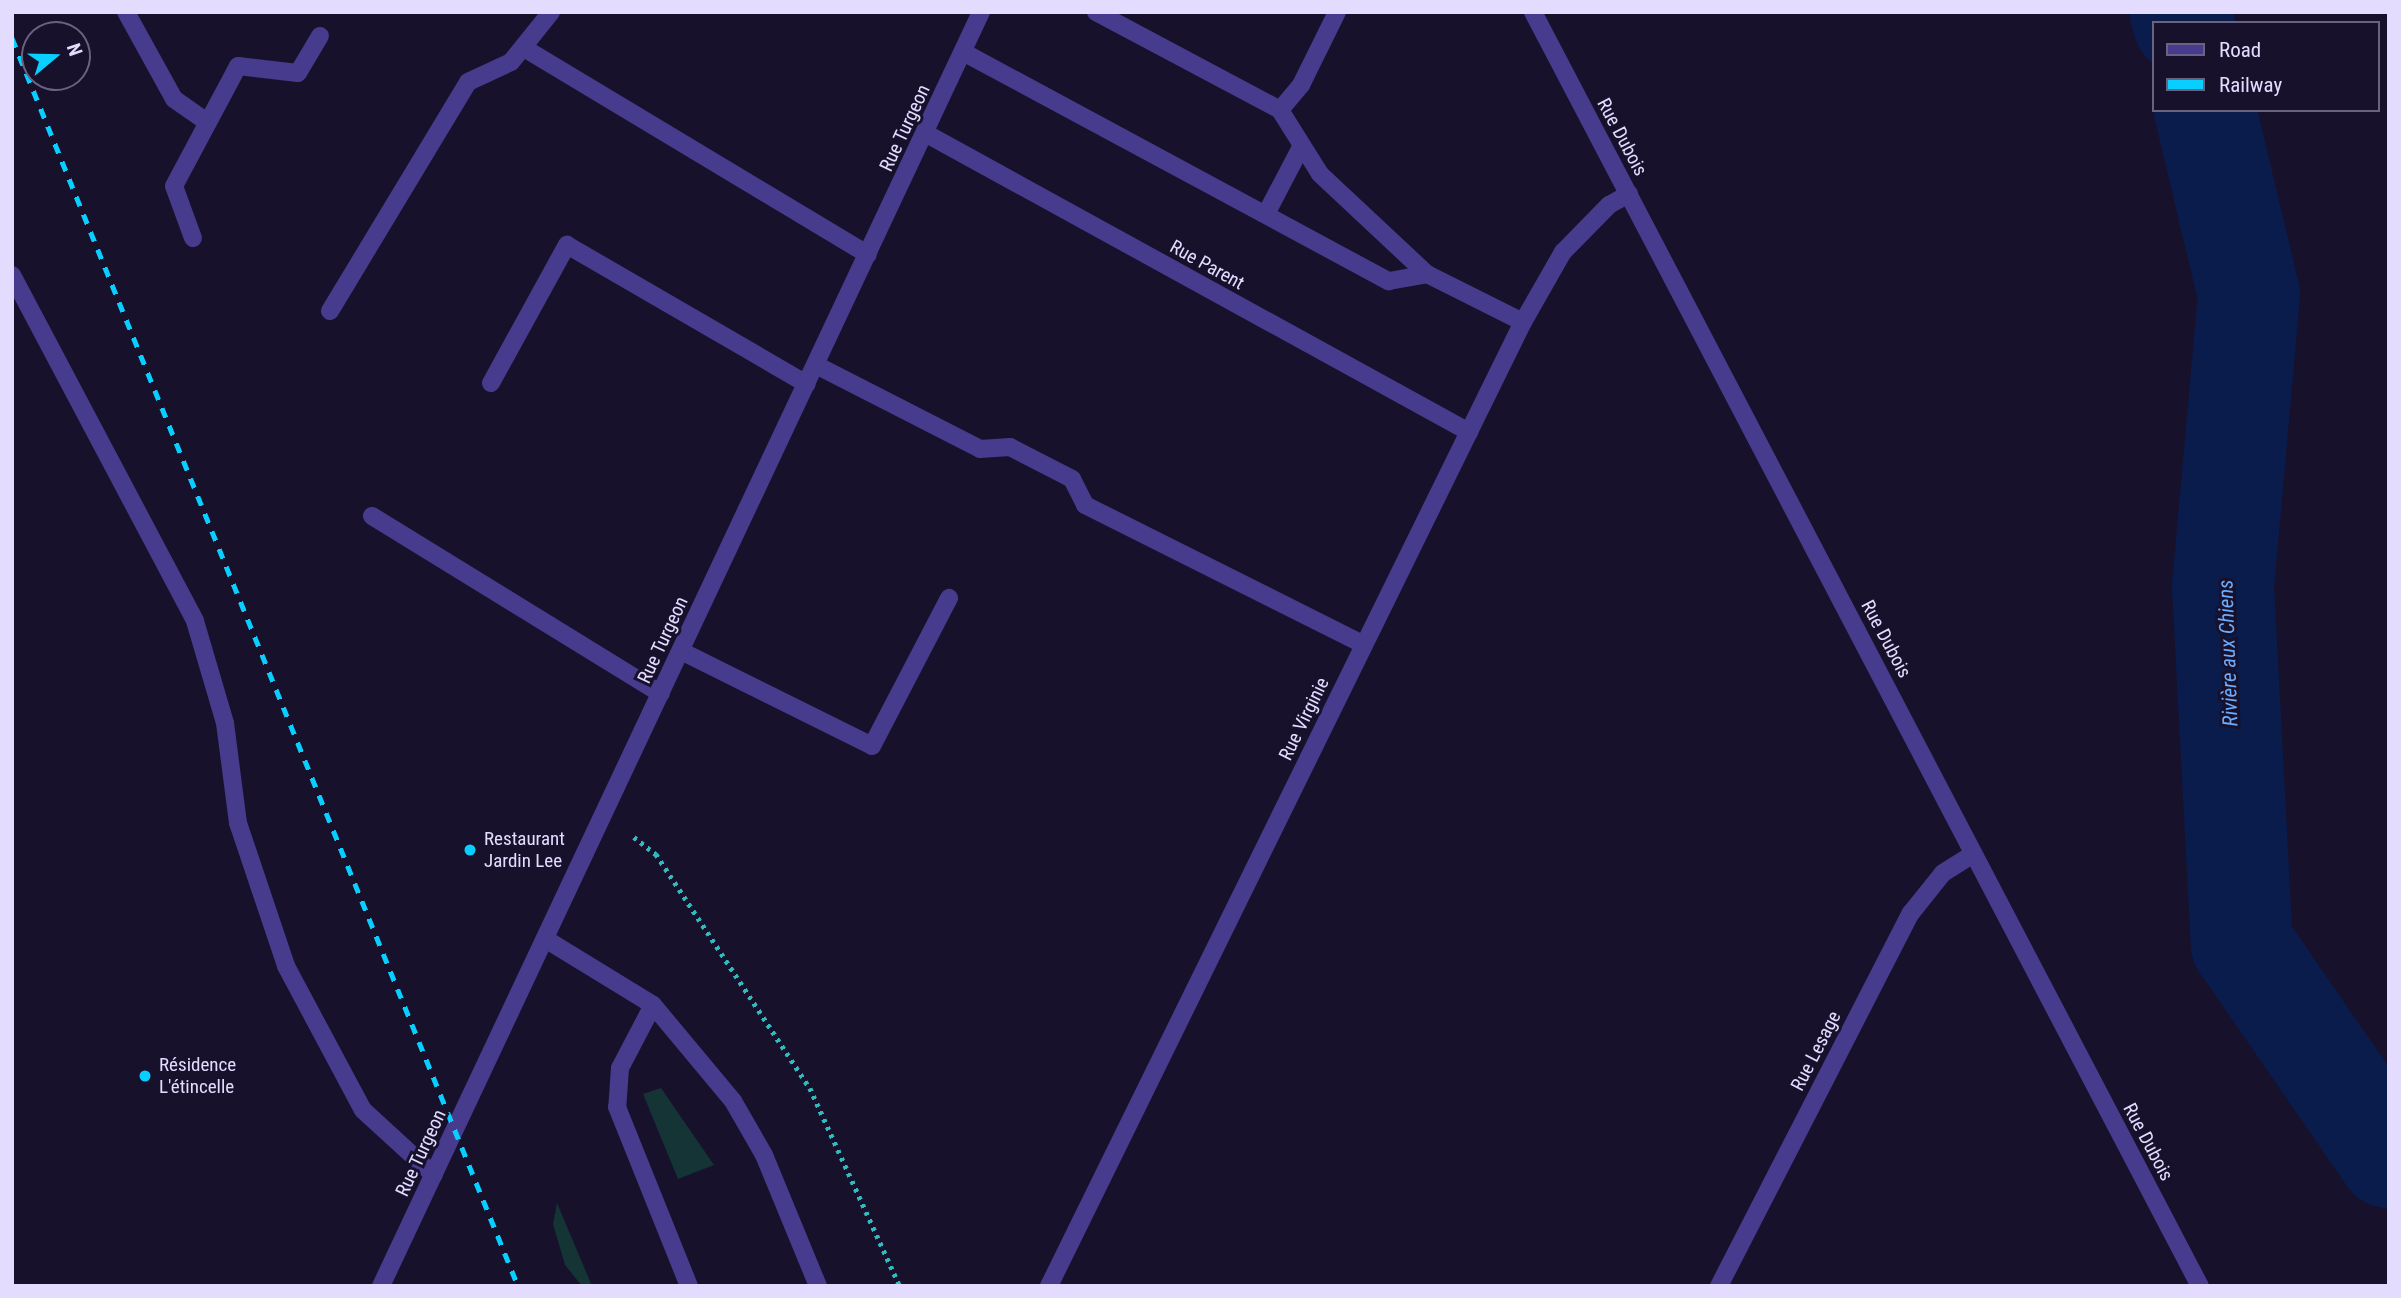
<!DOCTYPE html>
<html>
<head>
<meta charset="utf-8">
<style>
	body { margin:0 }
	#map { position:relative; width:2401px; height:1298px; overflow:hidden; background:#18112c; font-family:"Roboto Condensed",sans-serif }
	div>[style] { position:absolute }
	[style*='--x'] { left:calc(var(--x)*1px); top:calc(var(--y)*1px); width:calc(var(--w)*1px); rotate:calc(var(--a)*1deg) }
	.green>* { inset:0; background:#143436 }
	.river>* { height:102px; margin:-51px; padding:0 51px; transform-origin:51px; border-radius:51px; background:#0a1c4c }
	.path>* { height:4.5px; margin-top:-2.25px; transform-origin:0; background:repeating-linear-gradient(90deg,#2ebcc1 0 3.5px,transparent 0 8.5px) }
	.minor>* { height:18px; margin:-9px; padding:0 9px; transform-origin:9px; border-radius:9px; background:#463b8c }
	.rail>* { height:5px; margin-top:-2.5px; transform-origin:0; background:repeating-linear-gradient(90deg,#08cfff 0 10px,transparent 0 19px) }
	.dots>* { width:19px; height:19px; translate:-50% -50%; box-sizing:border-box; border:4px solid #18112c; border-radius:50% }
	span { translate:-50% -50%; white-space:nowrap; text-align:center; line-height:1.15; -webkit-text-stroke:6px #18112c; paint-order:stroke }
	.street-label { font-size:19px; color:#e3dcff }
	.poi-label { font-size:19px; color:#e3dcff }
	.left { translate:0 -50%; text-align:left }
	.water-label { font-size:21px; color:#6aacff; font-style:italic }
	.frame { position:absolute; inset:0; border:14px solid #e3dcff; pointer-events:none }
	.legend { position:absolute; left:2152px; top:21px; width:228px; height:91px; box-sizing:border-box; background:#18112c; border:2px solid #696280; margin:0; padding:9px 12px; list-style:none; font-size:21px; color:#e3dcff }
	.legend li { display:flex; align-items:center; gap:14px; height:35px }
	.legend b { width:35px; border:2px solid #696280 }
	.north { position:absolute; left:21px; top:21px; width:70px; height:70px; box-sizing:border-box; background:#18112c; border:2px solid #696280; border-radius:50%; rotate:71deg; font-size:19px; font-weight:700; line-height:28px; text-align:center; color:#e3dcff }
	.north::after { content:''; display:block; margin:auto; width:24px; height:32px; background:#08cfff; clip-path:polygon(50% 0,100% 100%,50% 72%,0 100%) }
</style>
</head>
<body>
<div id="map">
	<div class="green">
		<div style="clip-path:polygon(661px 1088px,714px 1165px,678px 1179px,643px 1094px)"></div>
		<div style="clip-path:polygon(557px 1203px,592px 1286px,582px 1286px,565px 1265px,553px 1224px)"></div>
	</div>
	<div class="river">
		<div style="--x:2181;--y:12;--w:11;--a:75"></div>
		<div style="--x:2205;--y:110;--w:190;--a:76.6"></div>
		<div style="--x:2249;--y:295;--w:292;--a:95.1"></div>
		<div style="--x:2223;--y:586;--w:359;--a:87"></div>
		<div style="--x:2242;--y:944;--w:259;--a:55.4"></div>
	</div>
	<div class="path">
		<div style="--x:634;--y:837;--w:28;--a:38"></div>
		<div style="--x:656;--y:854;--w:280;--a:56.7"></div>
		<div style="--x:810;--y:1088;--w:217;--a:65.6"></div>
	</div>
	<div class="minor">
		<div style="--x:126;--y:12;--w:99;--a:61.1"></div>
		<div style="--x:174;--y:99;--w:40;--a:34.9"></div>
		<div style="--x:1096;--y:12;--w:208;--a:28"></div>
		<div style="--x:1280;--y:110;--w:75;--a:58"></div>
		<div style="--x:1320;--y:174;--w:146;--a:43.1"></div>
		<div style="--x:1533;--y:12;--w:1438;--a:62.37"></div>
		<div style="--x:524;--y:48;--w:401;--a:31"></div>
		<div style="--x:963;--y:52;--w:484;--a:28.3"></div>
		<div style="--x:1389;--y:281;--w:39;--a:-10"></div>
		<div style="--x:1427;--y:274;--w:107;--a:26.6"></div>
		<div style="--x:1280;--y:110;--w:33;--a:-50"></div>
		<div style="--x:1301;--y:85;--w:81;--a:-63.7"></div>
		<div style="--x:925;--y:133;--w:621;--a:28.79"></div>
		<div style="--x:1266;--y:214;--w:73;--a:-62.4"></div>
		<div style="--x:193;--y:238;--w:55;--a:-110.1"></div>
		<div style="--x:174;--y:186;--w:136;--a:-61.9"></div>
		<div style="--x:238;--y:66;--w:60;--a:6.7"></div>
		<div style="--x:298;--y:73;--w:43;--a:-59.3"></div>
		<div style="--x:12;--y:275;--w:391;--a:62.1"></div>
		<div style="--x:195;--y:621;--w:106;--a:73.6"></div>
		<div style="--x:225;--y:723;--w:101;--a:82.6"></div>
		<div style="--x:238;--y:823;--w:151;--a:71.4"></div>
		<div style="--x:286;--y:966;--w:163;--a:61.9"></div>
		<div style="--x:363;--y:1110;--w:96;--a:42.5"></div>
		<div style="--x:330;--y:311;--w:267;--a:-58.9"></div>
		<div style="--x:468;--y:82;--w:47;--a:-24.9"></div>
		<div style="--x:511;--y:62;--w:64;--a:-51.3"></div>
		<div style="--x:816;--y:365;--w:184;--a:27.1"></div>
		<div style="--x:980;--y:449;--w:30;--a:-4"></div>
		<div style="--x:1010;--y:447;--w:70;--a:27.3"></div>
		<div style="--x:1072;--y:479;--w:29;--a:63"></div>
		<div style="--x:1085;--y:505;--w:312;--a:26.6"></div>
		<div style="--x:491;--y:383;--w:158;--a:-61.2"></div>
		<div style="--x:567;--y:245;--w:277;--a:30.1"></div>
		<div style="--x:372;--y:516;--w:339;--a:31.6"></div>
		<div style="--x:681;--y:651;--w:213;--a:26.4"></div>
		<div style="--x:872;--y:746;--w:167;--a:-62.5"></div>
		<div style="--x:547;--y:940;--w:124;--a:31.5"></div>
		<div style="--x:653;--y:1005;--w:71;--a:117.6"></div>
		<div style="--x:620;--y:1068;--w:39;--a:94"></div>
		<div style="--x:617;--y:1107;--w:193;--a:68.1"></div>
		<div style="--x:653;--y:1005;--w:125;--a:50.2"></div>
		<div style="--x:733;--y:1101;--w:62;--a:60.1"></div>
		<div style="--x:764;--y:1155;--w:142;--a:67.6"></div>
		<div style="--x:381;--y:1286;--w:1408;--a:-64.78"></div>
		<div style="--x:1049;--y:1286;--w:1074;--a:-63.82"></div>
		<div style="--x:1523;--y:322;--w:81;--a:-60.3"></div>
		<div style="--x:1563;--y:252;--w:66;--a:-45.6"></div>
		<div style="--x:1609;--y:205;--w:23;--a:-29"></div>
		<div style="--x:1719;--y:1286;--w:420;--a:-62.8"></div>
		<div style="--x:1911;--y:913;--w:51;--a:-51.3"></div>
		<div style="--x:1943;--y:873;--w:36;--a:-32"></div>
	</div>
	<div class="rail">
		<div style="--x:12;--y:38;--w:1347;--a:67.93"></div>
	</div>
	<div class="dots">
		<div style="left:470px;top:850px;background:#08cfff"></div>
		<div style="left:145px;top:1076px;background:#08cfff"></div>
	</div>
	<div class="street-label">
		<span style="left:905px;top:128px;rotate:-65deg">Rue Turgeon</span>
		<span style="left:1622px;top:137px;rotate:62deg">Rue Dubois</span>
		<span style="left:1207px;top:265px;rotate:29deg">Rue Parent</span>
		<span style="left:1886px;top:639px;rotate:62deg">Rue Dubois</span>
		<span style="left:663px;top:640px;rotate:-65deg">Rue Turgeon</span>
		<span style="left:1304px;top:719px;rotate:-64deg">Rue Virginie</span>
		<span style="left:1816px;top:1051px;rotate:-63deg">Rue Lesage</span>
		<span style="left:2148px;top:1142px;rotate:62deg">Rue Dubois</span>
		<span style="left:421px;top:1153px;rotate:-65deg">Rue Turgeon</span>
	</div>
	<div class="poi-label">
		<span class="left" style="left:484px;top:850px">Restaurant<br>Jardin Lee</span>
		<span class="left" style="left:159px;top:1076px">Résidence<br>L'étincelle</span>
	</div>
	<div class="water-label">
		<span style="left:2228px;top:653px;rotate:-92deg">Rivière aux Chiens</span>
	</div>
	<div class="frame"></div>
	<ul class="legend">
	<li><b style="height:9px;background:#463b8c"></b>Road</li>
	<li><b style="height:9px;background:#08cfff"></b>Railway</li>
	</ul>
	<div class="north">N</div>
</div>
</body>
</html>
